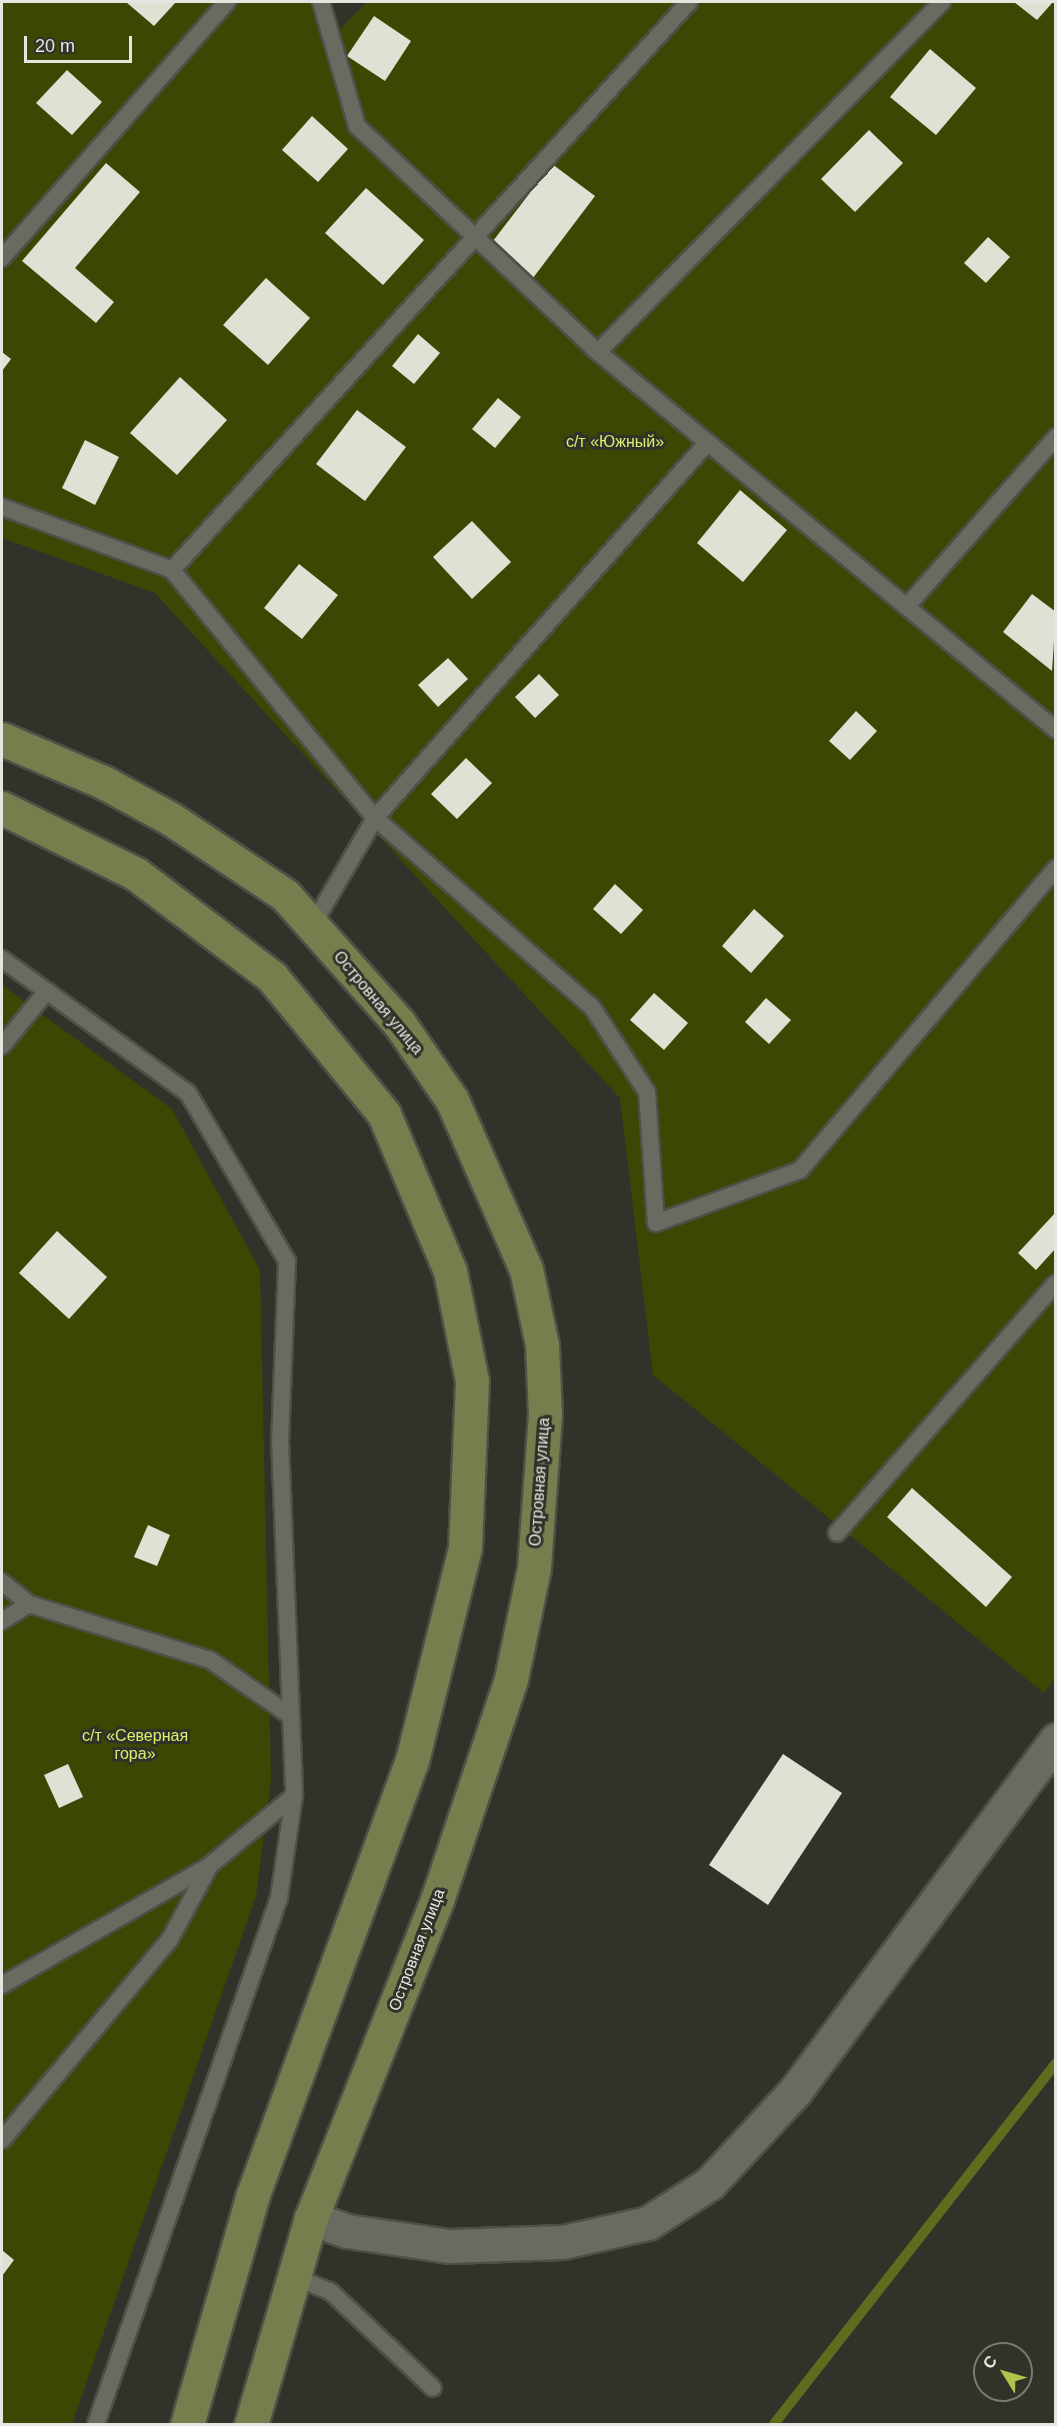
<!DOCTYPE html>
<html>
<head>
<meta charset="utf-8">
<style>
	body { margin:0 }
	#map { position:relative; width:1057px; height:2426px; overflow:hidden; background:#31332a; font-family:Arial,sans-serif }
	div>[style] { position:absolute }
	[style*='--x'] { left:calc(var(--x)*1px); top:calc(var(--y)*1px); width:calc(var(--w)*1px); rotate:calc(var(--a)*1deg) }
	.green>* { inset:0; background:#3e4603 }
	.stream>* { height:10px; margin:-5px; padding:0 5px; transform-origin:5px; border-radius:5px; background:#616b1d }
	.building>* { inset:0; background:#dfe1d5 }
	.roads { filter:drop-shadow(2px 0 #4e5048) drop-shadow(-2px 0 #4e5048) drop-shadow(0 2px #4e5048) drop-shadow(0 -2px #4e5048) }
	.lane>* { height:16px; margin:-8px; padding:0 8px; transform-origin:8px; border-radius:8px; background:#686b60 }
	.street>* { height:33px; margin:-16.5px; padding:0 16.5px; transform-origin:16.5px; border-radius:16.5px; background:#686b60 }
	.primary>* { height:33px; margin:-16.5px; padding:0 16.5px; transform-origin:16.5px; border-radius:16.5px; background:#767e4d }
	span { translate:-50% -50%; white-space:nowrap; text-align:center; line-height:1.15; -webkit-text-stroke:6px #31332a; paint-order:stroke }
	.park-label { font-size:16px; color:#dcee6d }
	.street-label { font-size:16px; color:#e5e6e0 }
	.frame { position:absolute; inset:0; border:3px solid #e5e6e0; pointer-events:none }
	.north { position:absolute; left:973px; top:2342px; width:60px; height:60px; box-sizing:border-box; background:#31332a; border:2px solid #797b73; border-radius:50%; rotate:307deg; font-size:16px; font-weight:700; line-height:24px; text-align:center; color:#e5e6e0 }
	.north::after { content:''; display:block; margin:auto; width:21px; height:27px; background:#b2c34c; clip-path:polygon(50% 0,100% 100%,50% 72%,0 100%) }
	.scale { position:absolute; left:24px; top:36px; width:108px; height:27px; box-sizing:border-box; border:3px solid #e5e6e0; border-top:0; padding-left:8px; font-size:18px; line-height:21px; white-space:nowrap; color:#e5e6e0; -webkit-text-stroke:4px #31332a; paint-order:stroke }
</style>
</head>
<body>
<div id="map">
	<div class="green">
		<div style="clip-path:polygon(309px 2px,338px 31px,367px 2px,1055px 2px,1056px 1677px,1044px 1693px,653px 1375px,620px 1098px,155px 593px,2px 538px,2px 3px)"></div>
		<div style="clip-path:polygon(2px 985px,172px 1109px,260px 1270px,271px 1779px,256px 1896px,72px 2424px,2px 2424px)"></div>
	</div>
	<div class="stream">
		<div style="--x:774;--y:2424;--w:458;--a:-52"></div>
	</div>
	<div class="building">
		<div style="clip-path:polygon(126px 2px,176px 2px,154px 26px)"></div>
		<div style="clip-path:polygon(1014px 2px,1053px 2px,1037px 20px)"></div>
		<div style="clip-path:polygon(374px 16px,411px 41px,385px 81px,347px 56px)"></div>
		<div style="clip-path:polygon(930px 49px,976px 88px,936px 135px,890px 97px)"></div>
		<div style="clip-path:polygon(67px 70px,102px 102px,72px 135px,36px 103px)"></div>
		<div style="clip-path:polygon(312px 116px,348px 149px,318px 182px,282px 150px)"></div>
		<div style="clip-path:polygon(869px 130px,903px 163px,855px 212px,821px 179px)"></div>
		<div style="clip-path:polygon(106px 163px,140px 192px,75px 268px,114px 302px,96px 323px,22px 261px)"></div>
		<div style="clip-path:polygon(552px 164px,595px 196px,533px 278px,490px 245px)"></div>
		<div style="clip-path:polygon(366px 188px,424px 240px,383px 285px,325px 233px)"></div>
		<div style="clip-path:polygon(988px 237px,1010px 257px,986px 283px,964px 263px)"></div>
		<div style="clip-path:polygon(266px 278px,310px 318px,268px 365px,223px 325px)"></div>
		<div style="clip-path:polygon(418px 334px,440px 353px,414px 384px,392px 366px)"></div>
		<div style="clip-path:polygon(2px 352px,11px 359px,2px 371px)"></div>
		<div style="clip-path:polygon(180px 377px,227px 420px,177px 475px,130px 433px)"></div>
		<div style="clip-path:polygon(498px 398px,521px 417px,495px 448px,472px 429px)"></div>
		<div style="clip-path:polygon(357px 410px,406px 447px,365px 501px,316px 464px)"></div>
		<div style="clip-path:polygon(85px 440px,119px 457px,95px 505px,62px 488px)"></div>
		<div style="clip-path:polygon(740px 490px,787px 530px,743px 582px,697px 543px)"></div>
		<div style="clip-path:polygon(472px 521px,511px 562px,472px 599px,433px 557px)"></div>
		<div style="clip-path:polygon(299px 564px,338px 595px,302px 639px,264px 608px)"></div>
		<div style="clip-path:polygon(1032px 594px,1056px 612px,1052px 671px,1003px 632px)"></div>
		<div style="clip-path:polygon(448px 658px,468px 679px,438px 707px,418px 685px)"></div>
		<div style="clip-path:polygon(539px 674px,559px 695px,535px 718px,515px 697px)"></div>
		<div style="clip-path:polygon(856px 711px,877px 731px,850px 760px,829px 741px)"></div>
		<div style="clip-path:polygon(466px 758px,492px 783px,457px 819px,431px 794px)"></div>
		<div style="clip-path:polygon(615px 884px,643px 910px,621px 934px,593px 909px)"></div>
		<div style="clip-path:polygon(754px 909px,784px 936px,751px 973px,722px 946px)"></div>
		<div style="clip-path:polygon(654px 993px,688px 1023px,664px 1050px,630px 1020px)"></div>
		<div style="clip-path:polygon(766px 998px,791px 1020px,769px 1044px,745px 1022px)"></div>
		<div style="clip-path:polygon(1056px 1212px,1056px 1248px,1036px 1270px,1018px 1253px)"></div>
		<div style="clip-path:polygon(57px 1231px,107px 1277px,69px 1319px,19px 1273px)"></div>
		<div style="clip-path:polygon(912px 1488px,1012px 1577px,986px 1607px,887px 1517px)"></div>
		<div style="clip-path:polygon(148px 1525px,170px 1535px,157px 1566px,134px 1557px)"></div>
		<div style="clip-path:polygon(783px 1754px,842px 1793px,768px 1905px,709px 1865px)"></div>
		<div style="clip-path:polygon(68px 1764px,83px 1797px,59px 1808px,44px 1775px)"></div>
		<div style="clip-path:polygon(2px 2250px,14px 2260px,2px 2276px)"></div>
	</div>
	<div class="roads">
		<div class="lane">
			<div style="--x:321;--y:2;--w:129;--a:73.8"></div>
			<div style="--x:357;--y:126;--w:324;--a:43.2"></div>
			<div style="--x:593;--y:348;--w:600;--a:39.52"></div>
			<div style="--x:2;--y:258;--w:341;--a:-48.7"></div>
			<div style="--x:598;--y:352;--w:491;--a:-45.5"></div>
			<div style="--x:2;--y:507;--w:181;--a:20.3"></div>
			<div style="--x:172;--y:570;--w:768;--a:-47.69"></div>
			<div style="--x:172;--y:570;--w:320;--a:50.7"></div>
			<div style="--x:375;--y:818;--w:288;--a:41.1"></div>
			<div style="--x:592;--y:1007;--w:101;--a:57.1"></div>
			<div style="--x:647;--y:1092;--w:131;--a:86.1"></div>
			<div style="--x:656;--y:1223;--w:153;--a:-20.2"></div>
			<div style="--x:800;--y:1170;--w:396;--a:-49.7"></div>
			<div style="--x:908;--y:605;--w:224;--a:-48.6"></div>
			<div style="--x:312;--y:926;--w:125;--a:-59.7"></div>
			<div style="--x:375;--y:818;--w:502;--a:-48.47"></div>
			<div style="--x:2;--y:959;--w:229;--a:35.8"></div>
			<div style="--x:188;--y:1093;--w:195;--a:59.5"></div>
			<div style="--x:287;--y:1261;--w:179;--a:92.2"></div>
			<div style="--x:280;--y:1440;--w:356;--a:87.7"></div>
			<div style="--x:294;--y:1796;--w:103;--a:98.4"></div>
			<div style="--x:279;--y:1898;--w:557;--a:109.18"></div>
			<div style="--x:2;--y:1046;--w:71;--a:-50.7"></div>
			<div style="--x:837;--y:1533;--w:332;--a:-48.8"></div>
			<div style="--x:2;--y:1582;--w:35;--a:39"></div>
			<div style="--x:29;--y:1604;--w:189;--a:17.2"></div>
			<div style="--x:210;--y:1660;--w:95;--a:34.7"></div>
			<div style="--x:2;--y:1621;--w:32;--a:-32"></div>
			<div style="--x:2;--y:1985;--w:239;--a:-29.9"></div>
			<div style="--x:209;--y:1866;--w:110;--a:-39.5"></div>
			<div style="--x:2;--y:2140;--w:262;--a:-50.1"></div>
			<div style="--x:170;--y:1939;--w:82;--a:-61.6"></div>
			<div style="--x:297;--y:2278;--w:35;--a:22"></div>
			<div style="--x:330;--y:2291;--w:141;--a:43.3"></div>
		</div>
		<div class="street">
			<div style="--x:311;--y:2218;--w:38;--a:20"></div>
			<div style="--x:347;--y:2231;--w:103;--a:8.4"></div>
			<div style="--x:449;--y:2246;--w:114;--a:-2"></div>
			<div style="--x:563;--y:2242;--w:87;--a:-12.6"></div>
			<div style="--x:648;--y:2223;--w:74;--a:-32.8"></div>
			<div style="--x:710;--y:2183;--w:127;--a:-47.2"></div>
			<div style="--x:796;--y:2090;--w:436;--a:-53.4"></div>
		</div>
		<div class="primary">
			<div style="--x:2;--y:739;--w:110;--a:23.1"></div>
			<div style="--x:103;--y:782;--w:77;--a:28.6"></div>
			<div style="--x:171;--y:819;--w:137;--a:33.7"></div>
			<div style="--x:285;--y:895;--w:171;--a:48.3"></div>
			<div style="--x:399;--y:1023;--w:93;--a:55.5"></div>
			<div style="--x:452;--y:1100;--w:184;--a:66.4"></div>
			<div style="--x:526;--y:1269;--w:78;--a:78.1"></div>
			<div style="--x:542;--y:1345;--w:69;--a:87.5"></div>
			<div style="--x:545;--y:1414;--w:154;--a:94.1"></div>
			<div style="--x:534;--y:1568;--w:113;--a:101.7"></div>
			<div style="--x:511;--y:1679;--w:233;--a:108.5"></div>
			<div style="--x:437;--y:1900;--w:342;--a:111.6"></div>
			<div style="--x:311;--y:2218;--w:215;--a:106.2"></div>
			<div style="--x:2;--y:808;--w:149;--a:26.2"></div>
			<div style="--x:136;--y:874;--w:171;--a:37.1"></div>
			<div style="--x:272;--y:977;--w:177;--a:50.7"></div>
			<div style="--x:384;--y:1114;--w:170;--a:67.2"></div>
			<div style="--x:450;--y:1271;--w:112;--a:78.7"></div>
			<div style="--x:472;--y:1381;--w:167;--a:92.4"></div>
			<div style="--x:465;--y:1548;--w:219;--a:104"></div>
			<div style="--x:412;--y:1760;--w:466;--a:110.1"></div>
			<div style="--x:252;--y:2198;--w:235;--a:106"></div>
		</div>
	</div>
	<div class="park-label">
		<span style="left:615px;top:442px">с/т «Южный»</span>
		<span style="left:135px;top:1745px">с/т «Северная<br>гора»</span>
	</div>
	<div class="street-label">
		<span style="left:378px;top:1003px;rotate:50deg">Островная улица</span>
		<span style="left:540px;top:1482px;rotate:-86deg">Островная улица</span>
		<span style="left:417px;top:1950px;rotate:-69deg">Островная улица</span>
	</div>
	<div class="frame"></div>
	<div class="north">С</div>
	<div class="scale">20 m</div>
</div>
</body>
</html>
